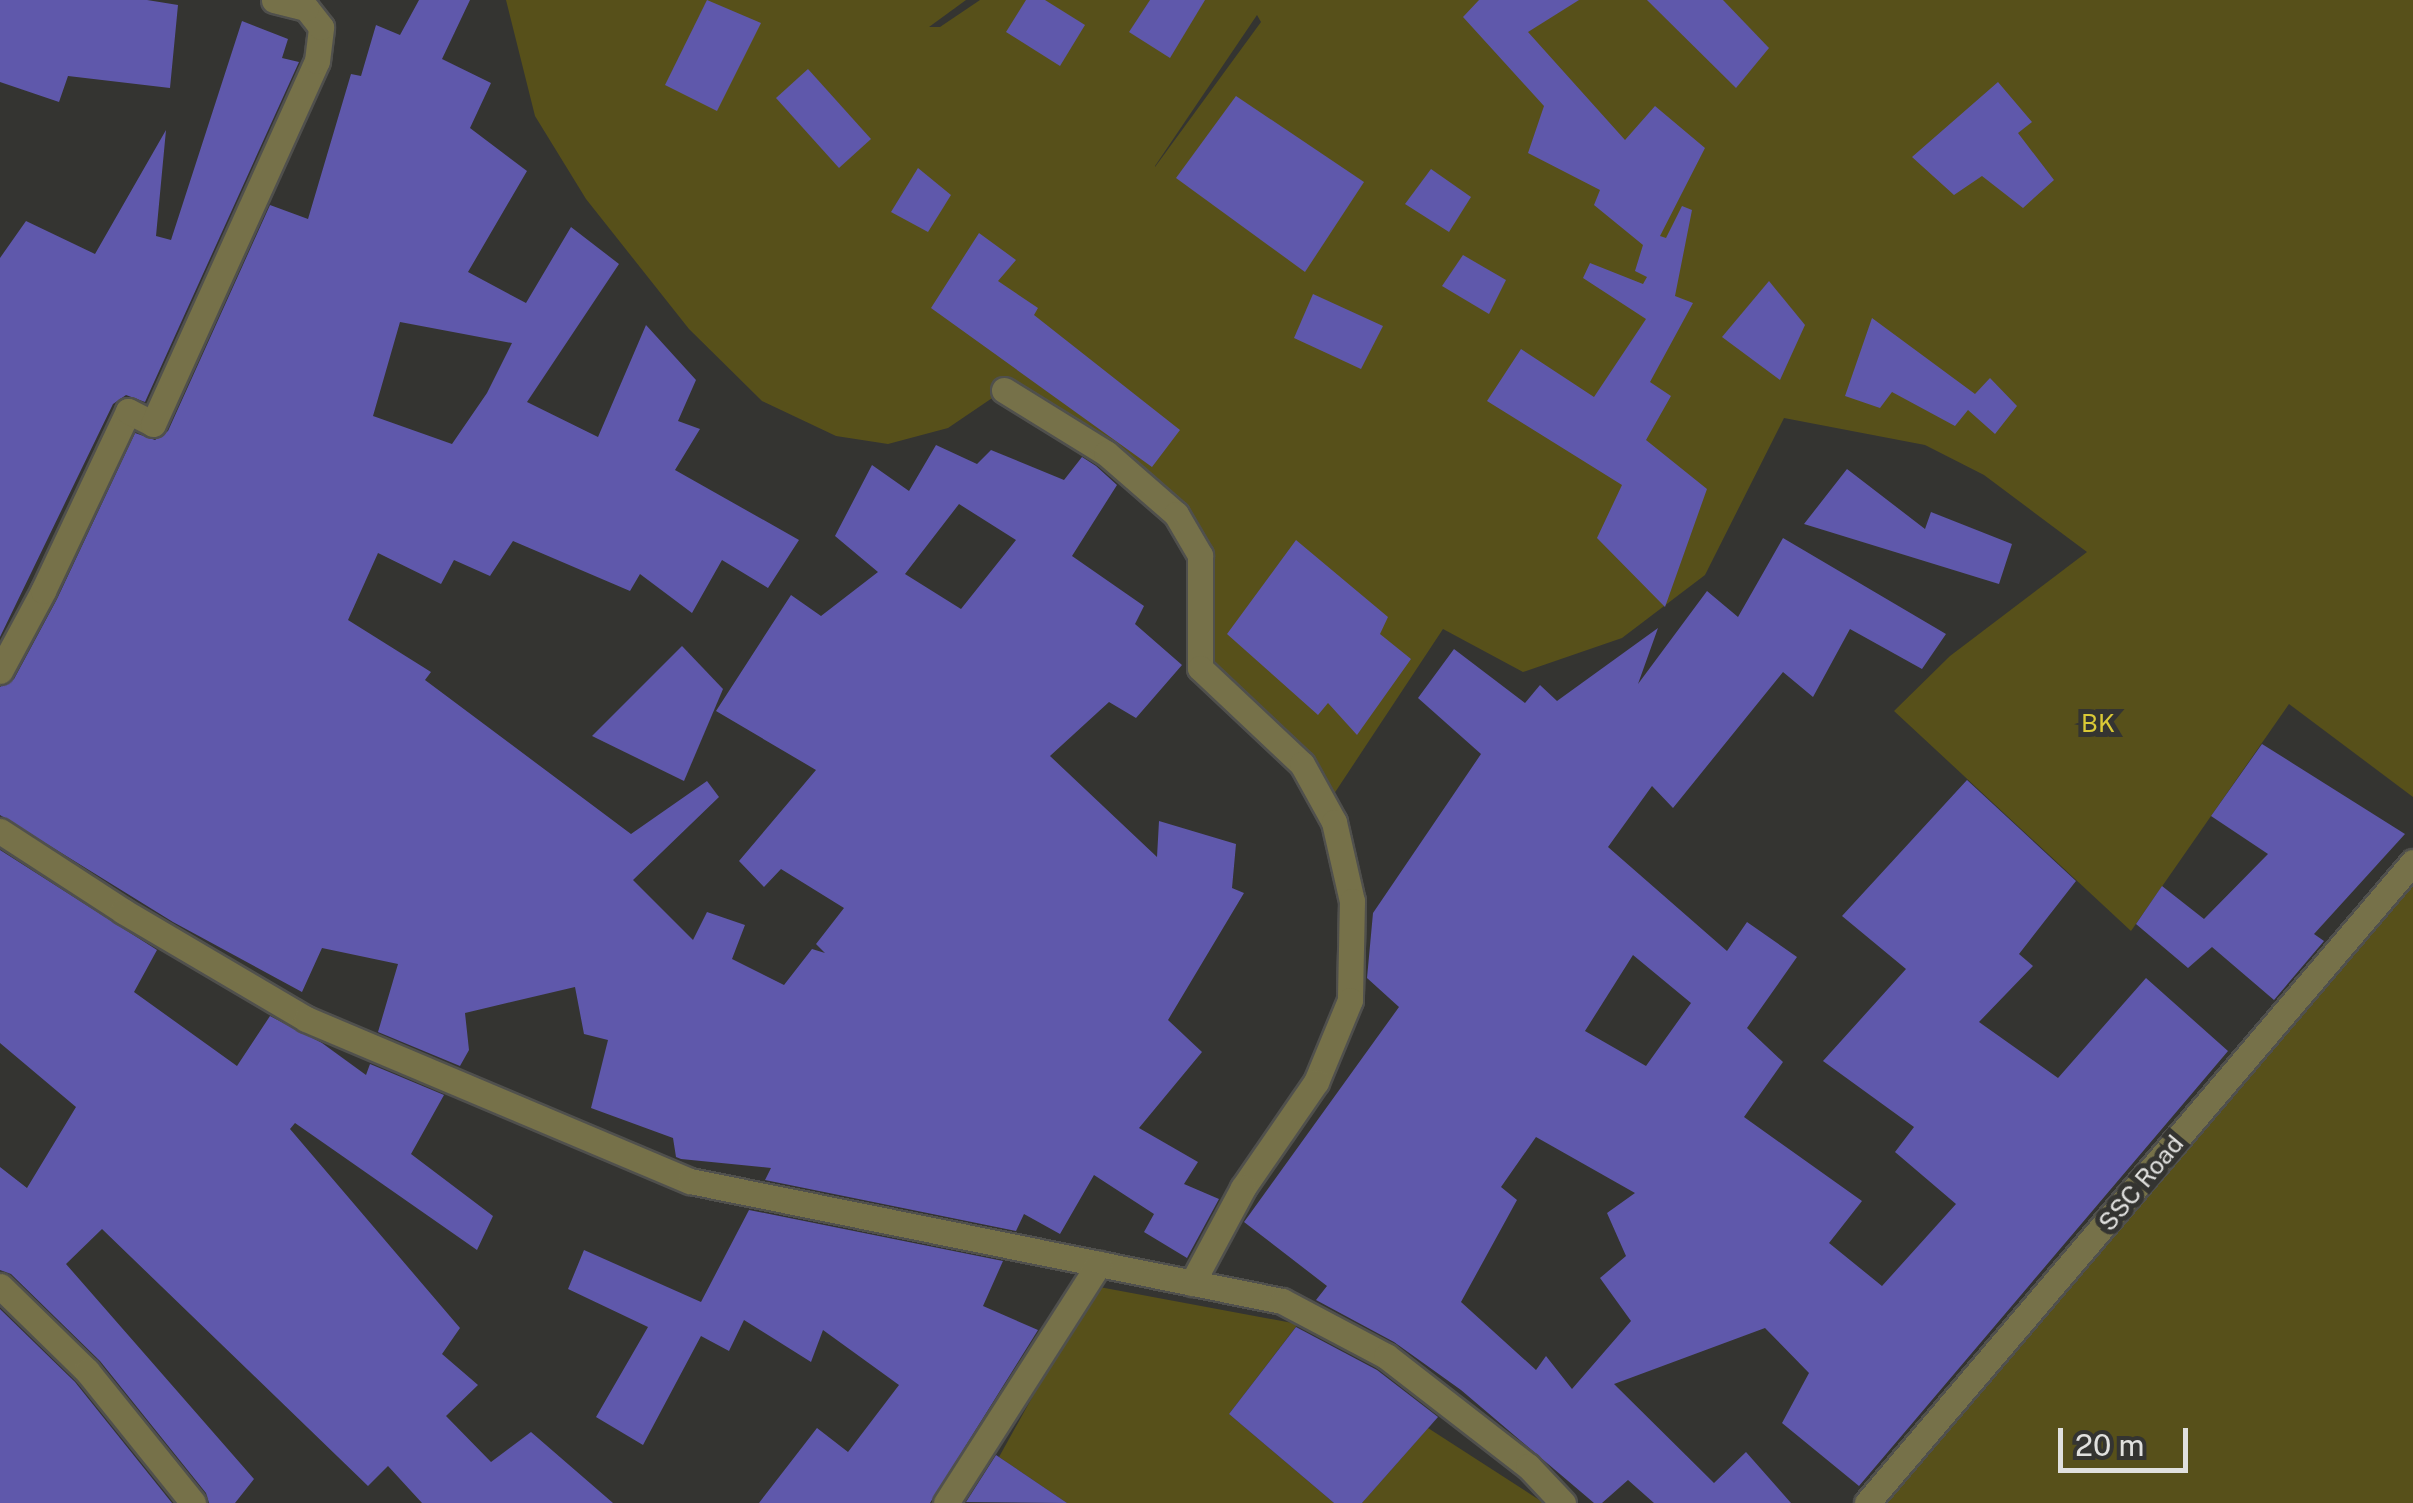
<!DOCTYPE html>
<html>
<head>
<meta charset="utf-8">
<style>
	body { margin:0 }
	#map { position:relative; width:2413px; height:1503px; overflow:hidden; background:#343431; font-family:"Public Sans",sans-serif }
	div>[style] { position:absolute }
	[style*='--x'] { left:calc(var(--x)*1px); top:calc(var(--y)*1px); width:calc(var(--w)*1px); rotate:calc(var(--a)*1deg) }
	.green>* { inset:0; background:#57501a }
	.building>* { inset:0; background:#5f58ab }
	.roads { filter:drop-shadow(2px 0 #50504d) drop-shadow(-2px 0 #50504d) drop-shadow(0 2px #50504d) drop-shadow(0 -2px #50504d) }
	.minor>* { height:25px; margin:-12.5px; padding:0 12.5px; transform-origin:12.5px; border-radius:12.5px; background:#767149 }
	span { translate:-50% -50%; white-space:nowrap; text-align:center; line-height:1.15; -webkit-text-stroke:10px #343431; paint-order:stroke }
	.park-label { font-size:25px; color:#dac936 }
	.street-label { font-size:25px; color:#e0e0de }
	.scale { position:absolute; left:2058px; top:1428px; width:130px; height:45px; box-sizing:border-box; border:5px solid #e0e0de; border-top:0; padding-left:12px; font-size:30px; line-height:35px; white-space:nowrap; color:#e0e0de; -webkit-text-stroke:8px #343431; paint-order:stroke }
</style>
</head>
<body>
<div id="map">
	<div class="green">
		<div style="clip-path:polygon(evenodd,506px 0,966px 0,929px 27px,940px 27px,980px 0,2413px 0,2413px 797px,2289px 704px,2131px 931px,1894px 711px,1950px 656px,2087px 552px,1984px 475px,1925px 445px,1784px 418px,1705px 575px,1622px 638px,1523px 672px,1443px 629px,1326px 806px,1200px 668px,1200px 555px,1176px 514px,1004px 390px,948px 428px,888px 444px,836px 436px,762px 401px,689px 329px,586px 199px,535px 116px,506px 0,1257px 15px,1261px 22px,1155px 167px,1155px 166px,1257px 15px)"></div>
		<div style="clip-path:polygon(2413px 860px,2413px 1503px,1862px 1503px)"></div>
		<div style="clip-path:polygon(1094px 1286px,1298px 1324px,1229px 1414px,1334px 1503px,1067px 1503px,999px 1457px)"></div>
		<div style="clip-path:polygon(1428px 1428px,1544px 1503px,1362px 1503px)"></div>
	</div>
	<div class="building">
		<div style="clip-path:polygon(0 0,147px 0,178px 5px,170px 88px,68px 76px,59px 102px,0 82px)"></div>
		<div style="clip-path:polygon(evenodd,419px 0,470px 0,442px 59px,491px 83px,470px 128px,527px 171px,468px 272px,526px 303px,571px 227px,619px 264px,527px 402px,598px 437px,646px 325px,696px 380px,678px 421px,700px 429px,675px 470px,799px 540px,768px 588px,722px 560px,692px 613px,640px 574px,630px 591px,513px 541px,490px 576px,454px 560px,441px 584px,378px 553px,348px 620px,431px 672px,425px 680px,631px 834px,707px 781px,719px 797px,633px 880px,693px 940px,707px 912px,745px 925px,732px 959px,784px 985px,812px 949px,825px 953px,816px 944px,844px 908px,781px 869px,764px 887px,739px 861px,816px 770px,716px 711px,791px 595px,821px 616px,878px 572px,835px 536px,872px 465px,909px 491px,936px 445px,977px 464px,991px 450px,1064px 480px,1082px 457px,1096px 466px,1117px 485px,1072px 556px,1144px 606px,1135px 624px,1182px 665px,1136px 718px,1109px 702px,1050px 756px,1157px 857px,1159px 821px,1236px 844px,1232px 888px,1244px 893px,1168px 1020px,1202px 1052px,1139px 1128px,1198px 1162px,1184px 1184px,1219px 1199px,1187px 1258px,1144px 1232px,1154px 1214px,1094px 1175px,1060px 1234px,1024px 1214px,1016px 1231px,765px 1180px,771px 1168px,681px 1159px,676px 1157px,673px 1138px,591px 1108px,608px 1040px,584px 1034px,575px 987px,465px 1013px,469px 1050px,460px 1066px,378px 1032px,398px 964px,322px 948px,302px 992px,173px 922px,0 815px,0 687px,14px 679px,57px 599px,135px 433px,155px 440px,168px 431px,270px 205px,308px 219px,351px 74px,361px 76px,376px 25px,400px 35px,419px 0,400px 322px,512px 343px,487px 393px,452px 444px,373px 416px,400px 322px,419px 0,959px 504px,1016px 540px,961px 609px,905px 574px,959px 504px)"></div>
		<div style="clip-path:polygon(707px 0,761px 23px,717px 111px,665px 85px)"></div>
		<div style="clip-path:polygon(1026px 0,1045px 0,1085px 25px,1060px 66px,1006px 32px)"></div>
		<div style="clip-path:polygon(1150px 0,1205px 0,1170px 58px,1129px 32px)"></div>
		<div style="clip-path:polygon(1479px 0,1579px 0,1528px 32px,1625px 140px,1655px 106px,1705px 148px,1660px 236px,1666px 238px,1682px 206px,1692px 210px,1675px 296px,1693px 303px,1650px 382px,1671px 396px,1646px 440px,1707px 489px,1665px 607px,1597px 538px,1622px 485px,1487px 401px,1521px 349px,1594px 397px,1646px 319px,1583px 278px,1590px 263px,1643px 284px,1647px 277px,1635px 271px,1643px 245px,1594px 205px,1600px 190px,1528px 153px,1544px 106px,1463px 17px)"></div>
		<div style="clip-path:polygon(1647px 0,1723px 0,1769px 48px,1736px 88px)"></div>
		<div style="clip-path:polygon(242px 21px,288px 39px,282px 58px,299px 62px,145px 402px,126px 395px,113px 404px,0 637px,0 258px,26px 221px,95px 254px,166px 130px,156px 236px,171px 240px)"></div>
		<div style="clip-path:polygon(808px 69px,871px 139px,839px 168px,776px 98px)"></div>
		<div style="clip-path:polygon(1998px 82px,2032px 122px,2018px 133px,2054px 180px,2023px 208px,1982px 176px,1954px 195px,1912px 157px)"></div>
		<div style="clip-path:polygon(1236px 96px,1364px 182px,1305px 272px,1176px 178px)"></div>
		<div style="clip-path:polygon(918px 168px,951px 195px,928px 232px,891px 212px)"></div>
		<div style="clip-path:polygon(1431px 169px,1471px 197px,1449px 232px,1405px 204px)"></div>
		<div style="clip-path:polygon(979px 233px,1016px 260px,998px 281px,1038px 308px,1034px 315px,1180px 430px,1152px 467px,931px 308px)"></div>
		<div style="clip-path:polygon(1463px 255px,1506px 280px,1489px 314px,1442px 286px)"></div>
		<div style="clip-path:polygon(1769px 281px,1805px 325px,1780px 380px,1722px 337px)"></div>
		<div style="clip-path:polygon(1313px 294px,1383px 326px,1361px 369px,1294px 338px)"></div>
		<div style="clip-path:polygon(1872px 318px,1975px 394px,1990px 378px,2017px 406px,1995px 434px,1968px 410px,1955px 426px,1892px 392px,1880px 408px,1845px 396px)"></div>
		<div style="clip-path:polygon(1847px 469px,1925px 529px,1931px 512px,2012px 544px,1999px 584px,1804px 524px)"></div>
		<div style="clip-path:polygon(evenodd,1783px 538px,1946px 634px,1922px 669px,1850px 629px,1813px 697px,1783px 672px,1673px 808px,1652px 786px,1608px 847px,1727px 951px,1747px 922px,1797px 957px,1747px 1028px,1783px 1062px,1744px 1117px,1862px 1201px,1829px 1243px,1882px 1286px,1956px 1204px,1895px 1152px,1914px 1127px,1823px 1061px,1906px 969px,1842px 916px,1967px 780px,2076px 881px,2019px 954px,2033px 966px,1979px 1022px,2058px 1078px,2146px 978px,2228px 1051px,1859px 1486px,1782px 1423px,1809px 1373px,1765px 1328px,1614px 1384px,1714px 1483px,1746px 1452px,1791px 1503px,1654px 1503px,1628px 1480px,1602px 1503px,1594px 1503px,1461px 1390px,1394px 1342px,1316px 1300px,1327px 1286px,1244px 1222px,1399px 1007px,1367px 978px,1373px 913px,1481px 754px,1418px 698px,1454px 649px,1525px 703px,1540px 685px,1557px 701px,1658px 628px,1638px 684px,1707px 591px,1738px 617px,1783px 538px,1633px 955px,1691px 1003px,1646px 1066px,1585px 1031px,1633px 955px,1783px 538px,1536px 1137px,1635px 1193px,1607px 1213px,1626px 1256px,1600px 1278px,1631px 1321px,1572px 1389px,1546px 1356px,1536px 1370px,1461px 1302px,1517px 1200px,1501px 1187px,1536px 1137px)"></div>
		<div style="clip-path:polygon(1296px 540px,1388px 617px,1380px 634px,1411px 659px,1357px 735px,1328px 703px,1318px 715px,1227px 634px)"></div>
		<div style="clip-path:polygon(682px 646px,723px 689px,684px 781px,592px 736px)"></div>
		<div style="clip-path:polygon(2262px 744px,2405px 834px,2314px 934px,2324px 941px,2274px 1000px,2212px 947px,2188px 968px,2136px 924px,2162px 886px,2204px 919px,2268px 854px,2211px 816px)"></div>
		<div style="clip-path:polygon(0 850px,157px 950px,134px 992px,237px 1066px,270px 1016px,322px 1043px,366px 1075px,370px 1064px,444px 1095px,411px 1154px,493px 1216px,477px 1250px,295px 1123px,290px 1129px,460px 1328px,442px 1354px,478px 1385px,446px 1416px,491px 1462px,531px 1432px,613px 1503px,422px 1503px,388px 1466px,368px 1486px,102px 1229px,66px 1264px,254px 1479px,235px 1503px,209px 1503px,206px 1493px,100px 1361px,11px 1274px,0 1270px,0 1167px,27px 1188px,76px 1107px,0 1043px)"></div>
		<div style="clip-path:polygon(749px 1210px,1003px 1261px,983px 1306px,1038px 1330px,930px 1503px,759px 1503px,817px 1428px,848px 1452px,899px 1385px,823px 1330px,811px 1362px,744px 1320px,729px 1351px,701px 1336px,643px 1445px,596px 1417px,648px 1327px,568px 1289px,584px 1250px,701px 1302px)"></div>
		<div style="clip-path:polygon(0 1309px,75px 1382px,172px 1503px,0 1503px)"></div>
		<div style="clip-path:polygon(1296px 1327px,1377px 1370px,1438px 1417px,1362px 1503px,1334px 1503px,1229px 1414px)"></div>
		<div style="clip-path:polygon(996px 1455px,1067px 1503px,966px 1502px)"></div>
	</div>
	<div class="roads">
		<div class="minor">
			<div style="--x:1004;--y:390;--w:120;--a:31.7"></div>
			<div style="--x:1106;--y:453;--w:93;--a:41.1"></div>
			<div style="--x:1176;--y:514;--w:48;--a:59.7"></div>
			<div style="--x:1200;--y:555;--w:113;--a:90"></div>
			<div style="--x:1200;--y:668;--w:140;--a:43.3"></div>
			<div style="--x:1302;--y:764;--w:66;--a:61.1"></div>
			<div style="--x:1334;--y:822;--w:81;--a:77.2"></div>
			<div style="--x:1352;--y:901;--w:99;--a:91.2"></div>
			<div style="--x:1350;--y:1000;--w:89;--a:112.5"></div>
			<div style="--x:1316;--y:1082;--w:129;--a:124.6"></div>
			<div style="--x:1243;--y:1188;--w:108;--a:118.2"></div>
			<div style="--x:0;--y:671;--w:91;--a:-61.7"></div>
			<div style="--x:43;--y:591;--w:199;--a:-64.7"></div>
			<div style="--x:128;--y:411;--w:28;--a:27"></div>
			<div style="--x:153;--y:424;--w:398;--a:-65.7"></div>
			<div style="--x:317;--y:61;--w:34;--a:-83"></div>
			<div style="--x:321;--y:27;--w:24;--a:-128"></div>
			<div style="--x:306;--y:8;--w:33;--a:-166"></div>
			<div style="--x:0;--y:831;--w:147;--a:33"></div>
			<div style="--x:123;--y:911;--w:212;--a:30.5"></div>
			<div style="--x:306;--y:1019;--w:417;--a:22.9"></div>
			<div style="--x:690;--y:1181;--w:604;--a:11.46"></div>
			<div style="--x:1282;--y:1301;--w:118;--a:27.9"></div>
			<div style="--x:1386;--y:1356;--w:180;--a:37.8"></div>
			<div style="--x:1528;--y:1466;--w:51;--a:46.6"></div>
			<div style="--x:0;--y:1286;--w:122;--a:44.3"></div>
			<div style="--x:87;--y:1371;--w:169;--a:51.2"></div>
			<div style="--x:946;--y:1503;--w:284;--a:-57.4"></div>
			<div style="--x:1867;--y:1503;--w:842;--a:-49.58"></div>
		</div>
	</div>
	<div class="park-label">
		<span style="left:2098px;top:723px">BK</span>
	</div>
	<div class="street-label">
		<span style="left:2141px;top:1183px;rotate:-50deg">SSC Road</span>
	</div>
	<div class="scale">20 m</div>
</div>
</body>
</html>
